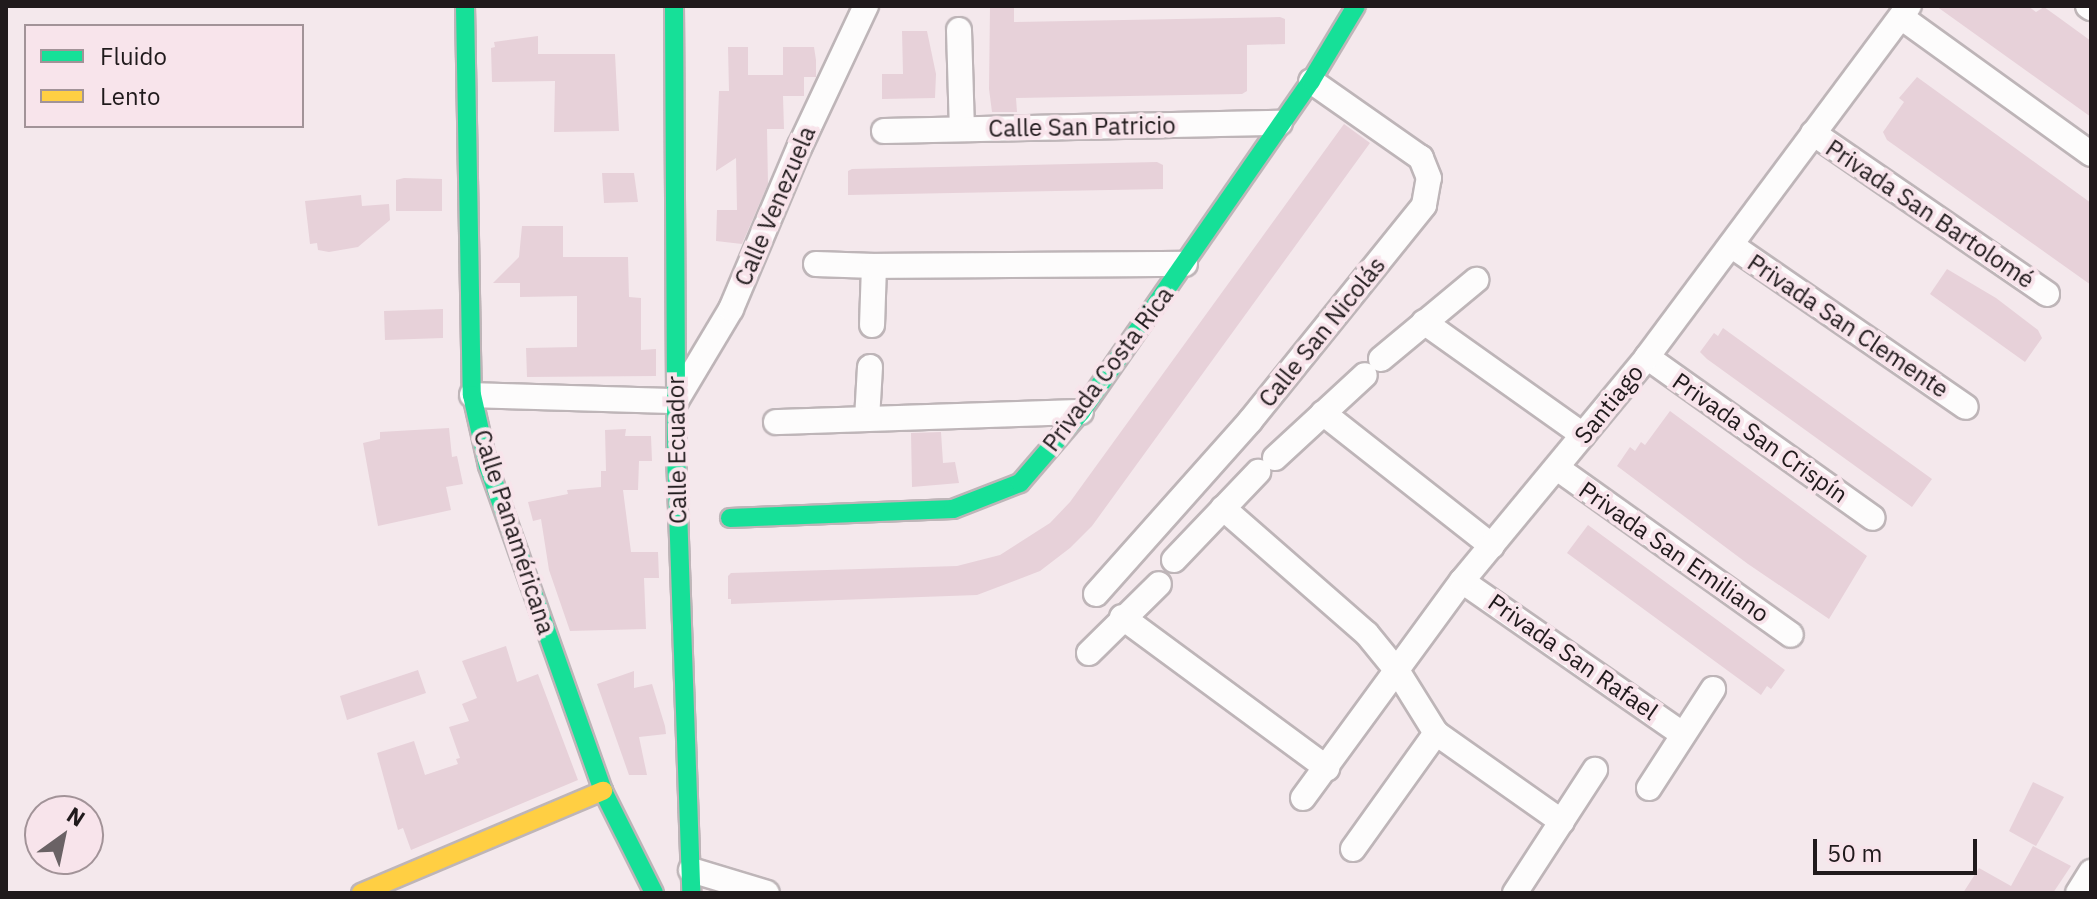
<!DOCTYPE html>
<html>
<head>
<meta charset="utf-8">
<style>
	body { margin:0 }
	#map { position:relative; width:2097px; height:899px; overflow:hidden; background:#f4e8ec; font-family:"IBM Plex Sans",sans-serif }
	div>[style] { position:absolute }
	[style*='--x'] { left:calc(var(--x)*1px); top:calc(var(--y)*1px); width:calc(var(--w)*1px); rotate:calc(var(--a)*1deg) }
	.building>* { inset:0; background:#e7d1d9 }
	.roads { filter:drop-shadow(2px 0 #beb5b8) drop-shadow(-2px 0 #beb5b8) drop-shadow(0 2px #beb5b8) drop-shadow(0 -2px #beb5b8) }
	.street>* { height:24px; margin:-12px; padding:0 12px; transform-origin:12px; border-radius:12px; background:#fdfcfc }
	.fast>* { height:18px; margin:-9px; padding:0 9px; transform-origin:9px; border-radius:9px; background:#16e098 }
	.slow>* { height:18px; margin:-9px; padding:0 9px; transform-origin:9px; border-radius:9px; background:#ffcf43 }
	span { translate:-50% -50%; white-space:nowrap; text-align:center; line-height:1.15; -webkit-text-stroke:8px #f8e4eb; paint-order:stroke }
	.street-label { font-size:24px; color:#201a1c }
	.frame { position:absolute; inset:0; border:8px solid #201a1c; pointer-events:none }
	.legend { position:absolute; left:24px; top:24px; width:280px; height:104px; box-sizing:border-box; background:#f8e4eb; border:2px solid #a29398; margin:0; padding:10px 14px; list-style:none; font-size:24px; color:#201a1c }
	.legend li { display:flex; align-items:center; gap:16px; height:40px }
	.legend b { width:40px; border:2px solid #a29398 }
	.north { position:absolute; left:24px; top:795px; width:80px; height:80px; box-sizing:border-box; background:#f8e4eb; border:2px solid #a29398; border-radius:50%; rotate:33deg; font-size:22px; font-weight:700; line-height:32px; text-align:center; color:#201a1c }
	.north::after { content:''; display:block; margin:auto; width:28px; height:36px; background:#6a6265; clip-path:polygon(50% 0,100% 100%,50% 72%,0 100%) }
	.scale { position:absolute; left:1813px; top:839px; width:164px; height:36px; box-sizing:border-box; border:4px solid #201a1c; border-top:0; padding-left:10px; font-size:24px; line-height:28px; white-space:nowrap; color:#201a1c; -webkit-text-stroke:6px #f8e4eb; paint-order:stroke }
</style>
</head>
<body>
<div id="map">
	<div class="building">
		<div style="clip-path:polygon(990px 6px,1014px 6px,1014px 22px,1280px 17px,1285px 19px,1285px 44px,1247px 45px,1247px 91px,1242px 94px,1016px 98px,1017px 112px,992px 112px,989px 89px)"></div>
		<div style="clip-path:polygon(1936px 6px,2028px 6px,2036px 12px,2044px 7px,2058px 17px,2091px 41px,2091px 117px)"></div>
		<div style="clip-path:polygon(902px 31px,927px 31px,936px 74px,935px 98px,882px 99px,882px 74px,903px 74px)"></div>
		<div style="clip-path:polygon(538px 36px,538px 54px,615px 54px,619px 131px,554px 132px,555px 81px,492px 82px,491px 48px,495px 47px,494px 42px)"></div>
		<div style="clip-path:polygon(728px 47px,748px 47px,748px 75px,783px 75px,783px 47px,814px 47px,816px 60px,816px 77px,804px 77px,804px 96px,783px 96px,784px 129px,767px 129px,768px 184px,742px 244px,716px 241px,717px 210px,737px 210px,736px 158px,716px 171px,719px 91px,729px 91px)"></div>
		<div style="clip-path:polygon(1917px 77px,2091px 203px,2091px 285px,1887px 140px,1883px 132px,1904px 102px,1899px 98px)"></div>
		<div style="clip-path:polygon(1344px 124px,1370px 143px,1092px 526px,1070px 548px,1040px 571px,977px 595px,731px 604px,731px 599px,728px 599px,728px 576px,731px 573px,957px 566px,1000px 555px,1050px 523px,1070px 502px)"></div>
		<div style="clip-path:polygon(1157px 162px,1163px 165px,1163px 189px,848px 195px,848px 171px,852px 169px)"></div>
		<div style="clip-path:polygon(602px 173px,634px 173px,638px 202px,604px 203px)"></div>
		<div style="clip-path:polygon(404px 178px,442px 179px,442px 211px,396px 211px,396px 180px)"></div>
		<div style="clip-path:polygon(361px 195px,362px 206px,389px 204px,390px 220px,358px 247px,329px 252px,318px 250px,317px 243px,310px 244px,305px 201px)"></div>
		<div style="clip-path:polygon(522px 226px,563px 226px,563px 257px,628px 257px,629px 297px,641px 298px,641px 350px,656px 349px,656px 376px,527px 377px,526px 348px,577px 347px,577px 296px,520px 297px,520px 283px,493px 283px,519px 257px)"></div>
		<div style="clip-path:polygon(1947px 269px,1996px 298px,2038px 330px,2042px 338px,2025px 362px,1930px 294px)"></div>
		<div style="clip-path:polygon(443px 309px,443px 338px,385px 340px,384px 311px)"></div>
		<div style="clip-path:polygon(1723px 328px,1932px 479px,1912px 507px,1707px 359px,1700px 352px,1714px 333px,1718px 336px)"></div>
		<div style="clip-path:polygon(1670px 411px,1867px 556px,1829px 619px,1748px 564px,1617px 466px,1630px 447px,1635px 451px,1641px 442px,1645px 445px)"></div>
		<div style="clip-path:polygon(449px 428px,452px 457px,457px 456px,463px 484px,446px 487px,451px 510px,378px 526px,363px 443px,380px 439px,380px 432px)"></div>
		<div style="clip-path:polygon(626px 429px,625px 436px,651px 436px,652px 461px,639px 461px,638px 490px,623px 490px,631px 552px,658px 552px,659px 578px,644px 578px,646px 629px,570px 631px,549px 570px,541px 519px,533px 521px,528px 502px,568px 494px,567px 490px,601px 487px,601px 471px,606px 471px,605px 430px)"></div>
		<div style="clip-path:polygon(941px 432px,943px 463px,955px 462px,959px 483px,912px 487px,911px 433px)"></div>
		<div style="clip-path:polygon(1588px 525px,1785px 670px,1771px 689px,1767px 686px,1761px 695px,1567px 553px)"></div>
		<div style="clip-path:polygon(506px 646px,517px 682px,538px 674px,578px 780px,411px 850px,403px 828px,398px 830px,377px 753px,414px 741px,425px 775px,458px 764px,456px 759px,460px 758px,449px 727px,469px 721px,462px 704px,477px 698px,462px 661px)"></div>
		<div style="clip-path:polygon(418px 670px,426px 693px,347px 720px,340px 696px)"></div>
		<div style="clip-path:polygon(634px 671px,634px 688px,652px 684px,665px 726px,666px 734px,639px 737px,647px 775px,629px 775px,597px 684px)"></div>
		<div style="clip-path:polygon(2033px 782px,2064px 797px,2036px 846px,2009px 831px)"></div>
		<div style="clip-path:polygon(2033px 846px,2071px 866px,2053px 893px,1963px 893px,1979px 868px,2011px 886px)"></div>
	</div>
	<div class="roads">
		<div class="street">
			<div style="--x:2088;--y:6;--w:4;--a:34"></div>
			<div style="--x:1901;--y:17;--w:234;--a:35.8"></div>
			<div style="--x:959;--y:30;--w:99;--a:88.3"></div>
			<div style="--x:884;--y:131;--w:396;--a:-1.2"></div>
			<div style="--x:1813;--y:133;--w:284;--a:34.5"></div>
			<div style="--x:1731;--y:245;--w:285;--a:34.6"></div>
			<div style="--x:816;--y:264;--w:58;--a:2"></div>
			<div style="--x:874;--y:266;--w:59;--a:91.9"></div>
			<div style="--x:874;--y:266;--w:311;--a:-0.4"></div>
			<div style="--x:1424;--y:322;--w:195;--a:35.4"></div>
			<div style="--x:1647;--y:357;--w:277;--a:35.5"></div>
			<div style="--x:1381;--y:359;--w:124;--a:-39.7"></div>
			<div style="--x:472;--y:395;--w:204;--a:1.7"></div>
			<div style="--x:676;--y:401;--w:107;--a:-59.1"></div>
			<div style="--x:731;--y:309;--w:177;--a:-67.1"></div>
			<div style="--x:800;--y:146;--w:155;--a:-64.8"></div>
			<div style="--x:1323;--y:413;--w:215;--a:38.2"></div>
			<div style="--x:867;--y:419;--w:52;--a:-86.7"></div>
			<div style="--x:776;--y:422;--w:305;--a:-1.9"></div>
			<div style="--x:1275;--y:458;--w:122;--a:-42.7"></div>
			<div style="--x:1557;--y:468;--w:287;--a:35.5"></div>
			<div style="--x:1223;--y:508;--w:191;--a:41.2"></div>
			<div style="--x:1367;--y:634;--w:49;--a:50.8"></div>
			<div style="--x:1398;--y:672;--w:72;--a:58.1"></div>
			<div style="--x:1436;--y:733;--w:154;--a:35.2"></div>
			<div style="--x:1174;--y:560;--w:122;--a:-46.3"></div>
			<div style="--x:1462;--y:581;--w:268;--a:34.8"></div>
			<div style="--x:1096;--y:594;--w:232;--a:-48.3"></div>
			<div style="--x:1250;--y:421;--w:277;--a:-51.1"></div>
			<div style="--x:1424;--y:205;--w:27;--a:-80"></div>
			<div style="--x:1429;--y:178;--w:22;--a:-112"></div>
			<div style="--x:1421;--y:158;--w:134;--a:-145"></div>
			<div style="--x:1122;--y:617;--w:255;--a:36.4"></div>
			<div style="--x:1089;--y:653;--w:98;--a:-44.6"></div>
			<div style="--x:1649;--y:788;--w:118;--a:-57.1"></div>
			<div style="--x:1303;--y:798;--w:269;--a:-53.8"></div>
			<div style="--x:1462;--y:581;--w:291;--a:-50.4"></div>
			<div style="--x:1647;--y:357;--w:438;--a:-53.3"></div>
			<div style="--x:1353;--y:849;--w:143;--a:-54.4"></div>
			<div style="--x:691;--y:870;--w:79;--a:16.8"></div>
			<div style="--x:1515;--y:893;--w:147;--a:-57"></div>
			<div style="--x:2078;--y:893;--w:25;--a:-58"></div>
		</div>
		<div class="fast">
			<div style="--x:465;--y:6;--w:389;--a:89"></div>
			<div style="--x:472;--y:395;--w:73;--a:77.3"></div>
			<div style="--x:488;--y:466;--w:345;--a:70.5"></div>
			<div style="--x:603;--y:791;--w:114;--a:63.4"></div>
			<div style="--x:674;--y:6;--w:447;--a:89.7"></div>
			<div style="--x:676;--y:453;--w:440;--a:88"></div>
			<div style="--x:730;--y:518;--w:223;--a:-2.3"></div>
			<div style="--x:953;--y:509;--w:72;--a:-21.2"></div>
			<div style="--x:1020;--y:483;--w:94;--a:-49.3"></div>
			<div style="--x:1081;--y:412;--w:403;--a:-55.2"></div>
			<div style="--x:1311;--y:81;--w:87;--a:-59"></div>
		</div>
		<div class="slow">
			<div style="--x:361;--y:893;--w:263;--a:-22.9"></div>
		</div>
	</div>
	<div class="street-label">
		<span style="left:1082px;top:127px;rotate:-1deg">Calle San Patricio</span>
		<span style="left:775px;top:206px;rotate:-67deg">Calle Venezuela</span>
		<span style="left:1930px;top:214px;rotate:34deg">Privada San Bartolomé</span>
		<span style="left:1848px;top:326px;rotate:34deg">Privada San Clemente</span>
		<span style="left:1322px;top:332px;rotate:-51deg">Calle San Nicolás</span>
		<span style="left:1108px;top:369px;rotate:-53deg">Privada Costa Rica</span>
		<span style="left:1609px;top:404px;rotate:-51deg">Santiago</span>
		<span style="left:1760px;top:438px;rotate:35deg">Privada San Crispín</span>
		<span style="left:677px;top:450px;rotate:-91deg">Calle Ecuador</span>
		<span style="left:514px;top:532px;rotate:72deg">Calle Panaméricana</span>
		<span style="left:1674px;top:552px;rotate:35deg">Privada San Emiliano</span>
		<span style="left:1573px;top:657px;rotate:35deg">Privada San Rafael</span>
	</div>
	<div class="frame"></div>
	<ul class="legend">
	<li><b style="height:10px;background:#16e098"></b>Fluido</li>
	<li><b style="height:10px;background:#ffcf43"></b>Lento</li>
	</ul>
	<div class="north">N</div>
	<div class="scale">50 m</div>
</div>
</body>
</html>
